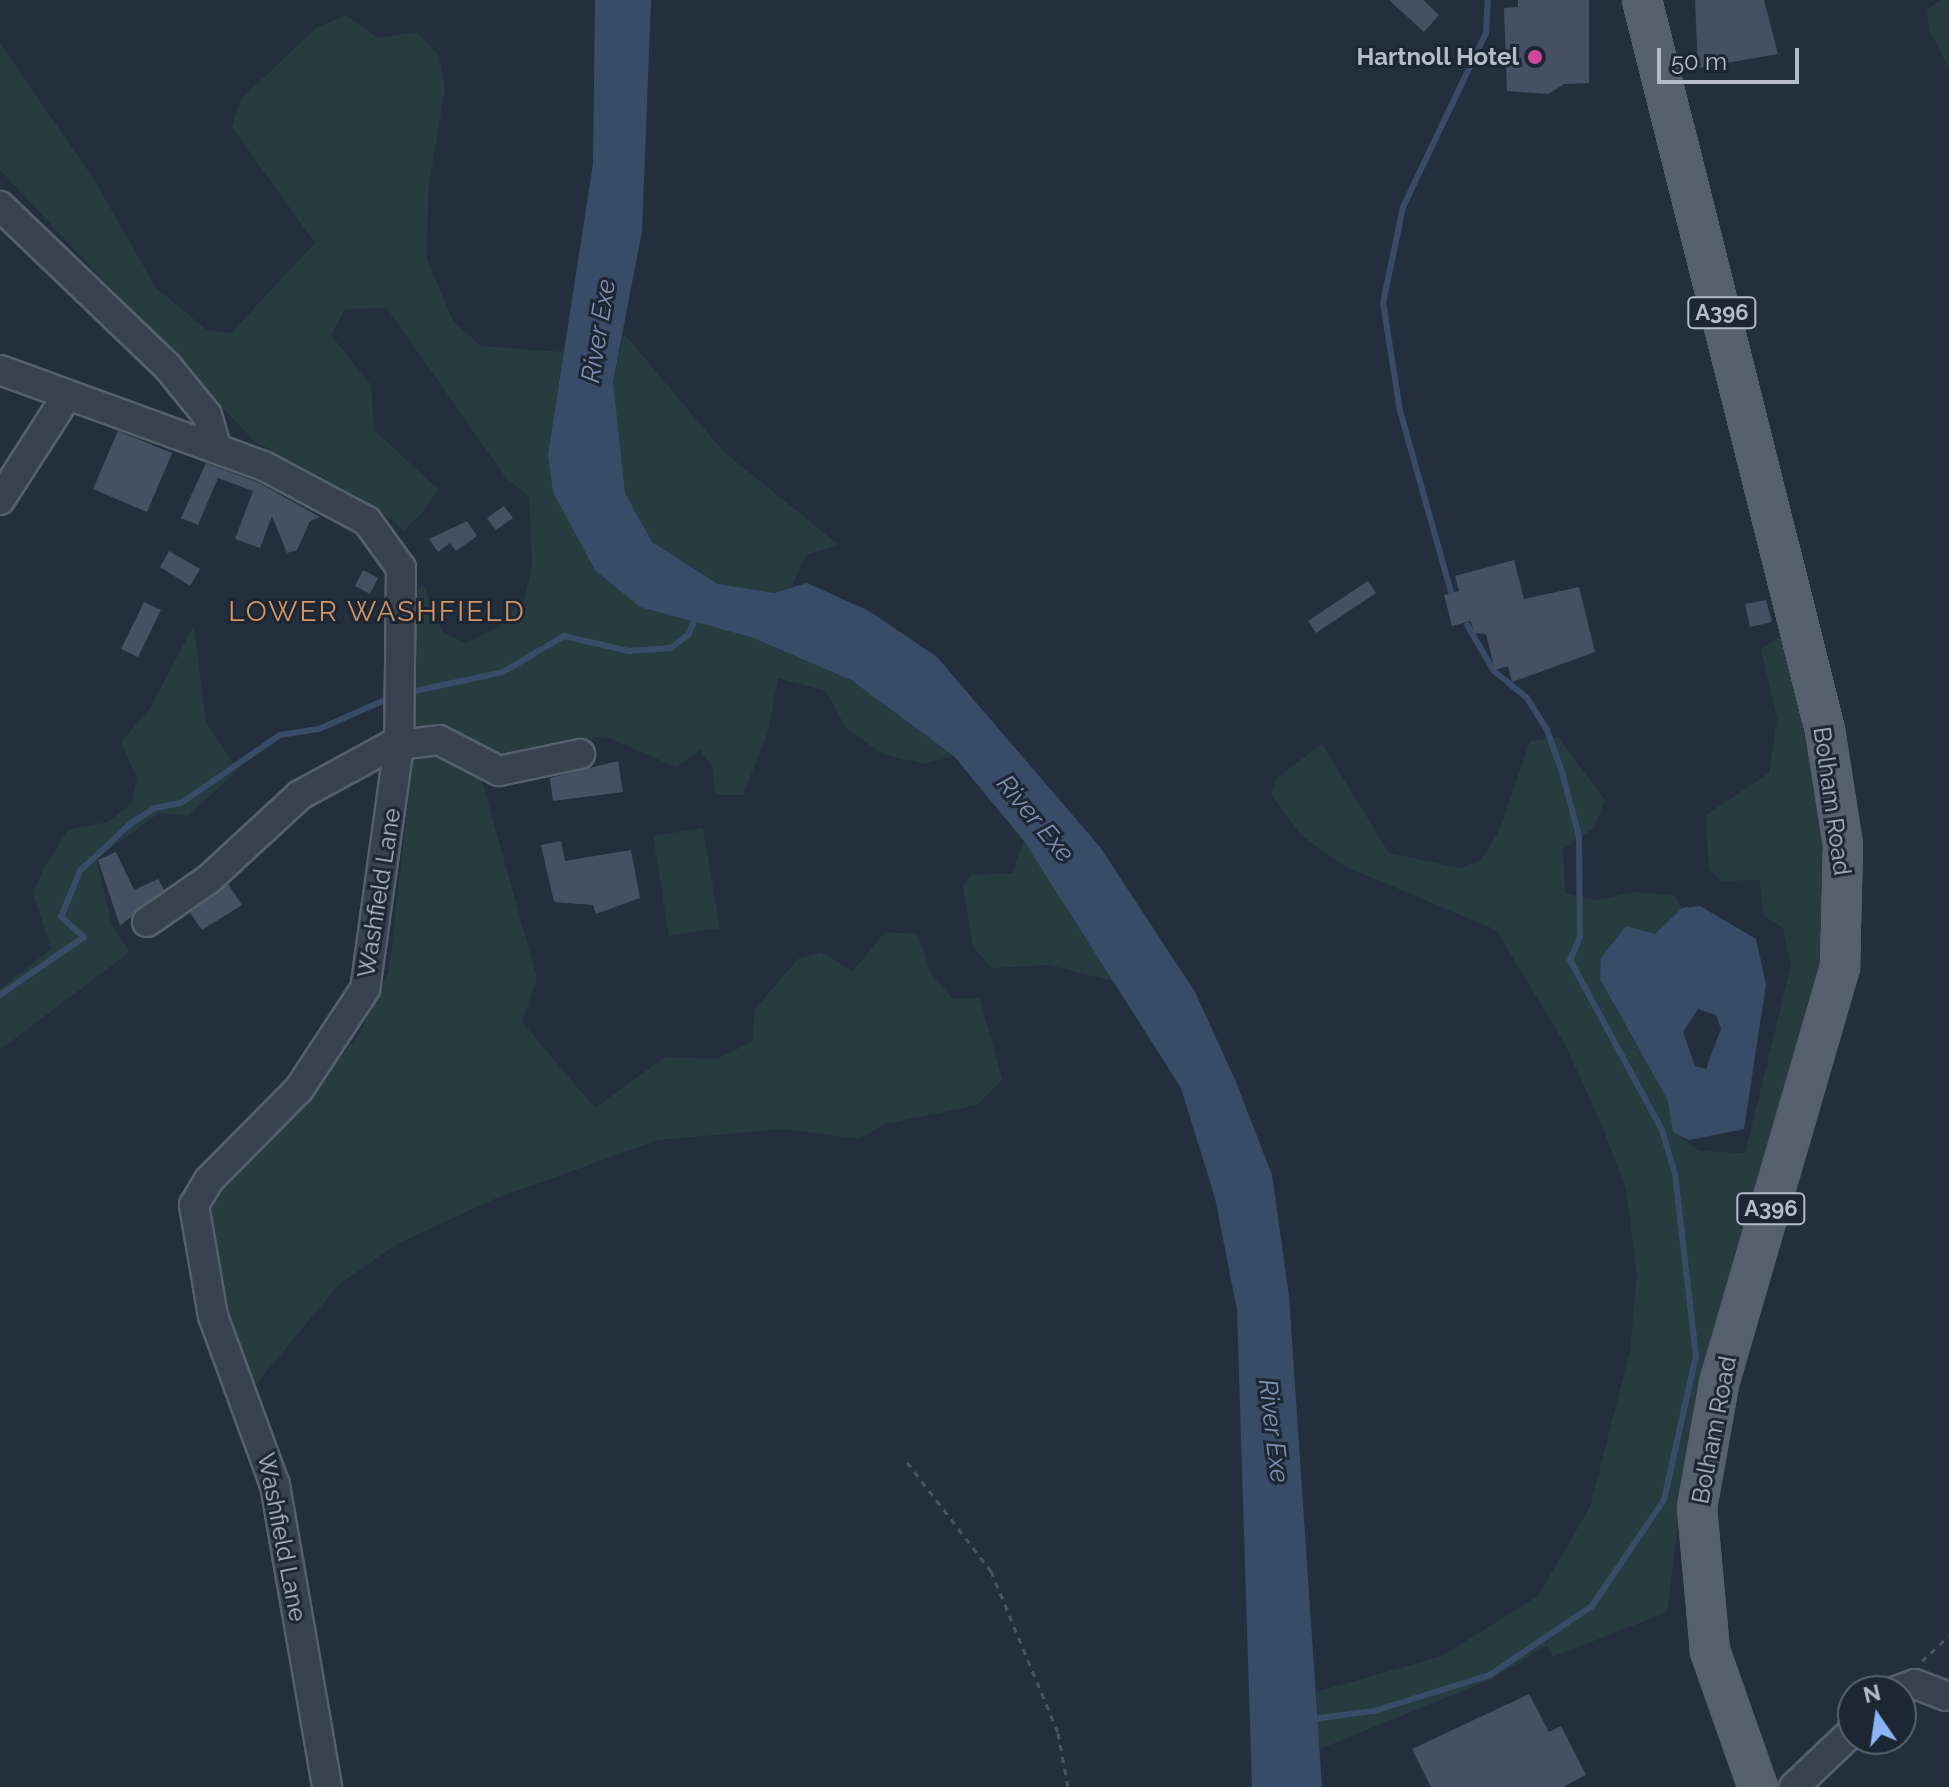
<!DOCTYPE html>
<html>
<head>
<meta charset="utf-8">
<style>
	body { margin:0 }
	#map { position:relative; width:1949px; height:1787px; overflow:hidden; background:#242f3e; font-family:Raleway,sans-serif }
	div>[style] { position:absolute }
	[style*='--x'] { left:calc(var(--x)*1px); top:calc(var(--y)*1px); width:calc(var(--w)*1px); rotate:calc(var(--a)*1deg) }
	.green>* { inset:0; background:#263c3f }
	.water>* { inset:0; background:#394c67 }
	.stream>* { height:6px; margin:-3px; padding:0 3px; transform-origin:3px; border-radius:3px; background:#394c67 }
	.building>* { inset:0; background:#455162 }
	.path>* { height:3px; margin-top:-1.5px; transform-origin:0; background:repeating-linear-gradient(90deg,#44595c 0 6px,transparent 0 12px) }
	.roads { filter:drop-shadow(2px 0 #565f6c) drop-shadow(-2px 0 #565f6c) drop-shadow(0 2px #565f6c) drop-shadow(0 -2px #565f6c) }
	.minor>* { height:28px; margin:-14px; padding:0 14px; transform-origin:14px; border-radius:14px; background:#38414e }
	.major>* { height:36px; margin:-18px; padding:0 18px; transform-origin:18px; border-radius:18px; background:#56606e }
	.dots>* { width:22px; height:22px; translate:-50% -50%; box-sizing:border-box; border:4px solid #1d2633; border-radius:50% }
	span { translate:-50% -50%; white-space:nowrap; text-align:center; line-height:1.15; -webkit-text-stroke:6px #1d2633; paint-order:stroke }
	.shield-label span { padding:2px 6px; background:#1d2633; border:2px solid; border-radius:6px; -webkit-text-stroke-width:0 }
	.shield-label { font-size:22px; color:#b4bcc9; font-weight:700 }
	.poi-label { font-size:24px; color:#b4bcc9; font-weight:700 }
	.right { translate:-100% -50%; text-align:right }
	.street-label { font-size:24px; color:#b4bcc9 }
	.water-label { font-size:26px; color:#7c92b1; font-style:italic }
	.quarter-label { font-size:28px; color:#d59563; letter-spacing:2px }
	.north { position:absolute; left:1837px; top:1675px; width:80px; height:80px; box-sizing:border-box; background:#1d2633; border:2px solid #59626f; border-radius:50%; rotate:347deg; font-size:22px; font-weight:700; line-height:32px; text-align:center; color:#b4bcc9 }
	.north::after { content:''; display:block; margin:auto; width:28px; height:36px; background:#8ab4f8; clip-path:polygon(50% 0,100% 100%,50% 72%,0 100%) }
	.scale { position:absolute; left:1657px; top:48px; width:142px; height:36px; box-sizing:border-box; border:4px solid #b4bcc9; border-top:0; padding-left:10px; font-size:24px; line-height:28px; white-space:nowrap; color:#b4bcc9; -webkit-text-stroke:6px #1d2633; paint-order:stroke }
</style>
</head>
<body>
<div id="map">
	<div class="green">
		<div style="clip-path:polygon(1941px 0,1949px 0,1949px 68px,1929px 30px,1927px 9px)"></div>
		<div style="clip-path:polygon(346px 15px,378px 38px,417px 32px,439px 56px,445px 89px,428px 192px,427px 259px,453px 321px,481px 346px,563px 352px,548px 454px,751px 637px,851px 680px,954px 756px,924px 764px,883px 754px,846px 728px,826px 691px,778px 678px,768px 732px,743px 795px,716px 795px,712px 766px,700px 750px,676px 767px,604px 736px,529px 748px,495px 762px,482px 781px,537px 978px,522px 1022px,595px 1108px,665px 1057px,716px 1059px,752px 1042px,755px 1009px,798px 959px,821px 952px,853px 971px,885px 932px,918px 934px,931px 974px,952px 998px,980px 998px,1002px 1080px,977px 1105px,885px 1124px,859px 1139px,785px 1129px,658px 1140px,492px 1200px,399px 1243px,339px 1284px,253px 1388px,213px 1256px,209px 1217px,219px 1192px,359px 1035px,389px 971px,408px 801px,414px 591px,424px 585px,442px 632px,466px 643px,498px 627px,525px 598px,532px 563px,529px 496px,506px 478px,387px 308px,345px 309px,331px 335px,371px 385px,374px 430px,438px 489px,423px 512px,404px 530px,370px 503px,254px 441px,0 170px,0 43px,93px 178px,156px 288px,207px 330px,231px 333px,315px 243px,232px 127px,240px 100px,316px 28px)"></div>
		<div style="clip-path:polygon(624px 334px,724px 452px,839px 545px,806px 555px,791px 588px,774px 593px,718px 584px,652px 542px,625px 493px,614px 425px,613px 381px)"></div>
		<div style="clip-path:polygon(194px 625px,206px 722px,238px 770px,188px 816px,159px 813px,96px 859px,112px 925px,130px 952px,0 1050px,0 989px,51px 949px,33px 893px,44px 868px,68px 830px,108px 822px,132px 803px,137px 779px,121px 742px,150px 708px)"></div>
		<div style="clip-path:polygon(1779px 638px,1795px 650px,1823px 773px,1830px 944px,1682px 1494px,1667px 1612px,1553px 1657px,1547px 1645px,1492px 1679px,1320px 1749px,1316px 1692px,1442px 1656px,1538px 1596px,1590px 1507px,1630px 1350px,1637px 1274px,1626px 1189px,1603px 1128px,1565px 1044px,1496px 930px,1344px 866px,1301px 835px,1271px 795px,1277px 778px,1322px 744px,1389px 853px,1461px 868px,1481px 860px,1499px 831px,1530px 741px,1558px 737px,1605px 800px,1594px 828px,1563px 849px,1565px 893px,1597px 900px,1636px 892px,1675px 896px,1682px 908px,1655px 934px,1612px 1002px,1668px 1101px,1674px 1132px,1700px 1151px,1745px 1153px,1791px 966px,1783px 928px,1764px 916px,1759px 880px,1723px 881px,1709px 870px,1706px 815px,1769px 773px,1777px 719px,1761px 649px)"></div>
		<div style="clip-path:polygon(703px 828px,720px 928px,669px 936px,653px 836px)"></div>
		<div style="clip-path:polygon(1024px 841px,1081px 925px,1116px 982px,1049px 965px,992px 968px,973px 947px,963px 886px,971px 875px,1012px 873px)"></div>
	</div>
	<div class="water">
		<div style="clip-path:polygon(595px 0,651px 0,642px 231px,613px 382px,625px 493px,652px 542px,718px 584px,774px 593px,807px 583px,869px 611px,937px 657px,1100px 847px,1195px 992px,1236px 1082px,1272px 1175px,1289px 1296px,1322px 1787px,1252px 1787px,1237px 1310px,1215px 1198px,1181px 1088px,1024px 841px,954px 756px,851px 680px,751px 637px,640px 607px,595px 570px,553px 492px,548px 454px,593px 164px)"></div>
		<div style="clip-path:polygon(evenodd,1700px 906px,1756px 939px,1766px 984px,1744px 1129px,1689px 1140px,1673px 1132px,1668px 1101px,1600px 979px,1601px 958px,1626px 926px,1655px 934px,1682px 908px,1700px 906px,1698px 1009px,1716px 1015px,1721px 1029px,1706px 1069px,1695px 1066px,1683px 1032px,1698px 1009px)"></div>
	</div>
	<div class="stream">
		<div style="--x:1451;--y:592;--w:188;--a:-105.7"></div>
		<div style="--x:1400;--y:411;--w:109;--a:-98.9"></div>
		<div style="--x:1383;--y:303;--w:98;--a:-78.2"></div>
		<div style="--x:1403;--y:207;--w:193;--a:-64.5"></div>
		<div style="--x:1486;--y:33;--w:33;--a:-87"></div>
		<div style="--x:406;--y:693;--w:99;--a:-12.2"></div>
		<div style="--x:503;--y:672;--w:71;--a:-30.5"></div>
		<div style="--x:564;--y:636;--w:67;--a:13"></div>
		<div style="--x:629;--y:651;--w:42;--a:-4.1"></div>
		<div style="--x:671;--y:648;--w:23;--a:-38"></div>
		<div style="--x:689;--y:634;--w:18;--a:-68"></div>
		<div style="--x:0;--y:995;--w:102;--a:-34.6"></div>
		<div style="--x:84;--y:937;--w:30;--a:-139"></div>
		<div style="--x:61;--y:917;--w:50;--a:-67.6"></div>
		<div style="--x:80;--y:871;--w:69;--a:-43.2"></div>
		<div style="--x:130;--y:824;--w:30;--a:-33"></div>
		<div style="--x:155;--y:808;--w:26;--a:-11"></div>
		<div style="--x:181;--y:803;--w:120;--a:-34.5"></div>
		<div style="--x:280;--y:735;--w:39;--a:-9"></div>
		<div style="--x:319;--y:729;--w:80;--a:-23.7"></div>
		<div style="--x:1312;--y:1719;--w:63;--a:-7.4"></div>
		<div style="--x:1374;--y:1711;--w:121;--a:-17.2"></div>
		<div style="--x:1490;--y:1675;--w:123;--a:-34.1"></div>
		<div style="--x:1592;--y:1606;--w:128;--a:-55.8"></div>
		<div style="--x:1664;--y:1500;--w:148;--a:-77.5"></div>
		<div style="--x:1696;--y:1356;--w:183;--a:-96.6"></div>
		<div style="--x:1675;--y:1174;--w:46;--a:-106.5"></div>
		<div style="--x:1662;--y:1130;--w:193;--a:-118.4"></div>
		<div style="--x:1570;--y:960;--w:26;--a:-67"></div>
		<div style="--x:1580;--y:936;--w:100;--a:-90.6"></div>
		<div style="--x:1579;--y:836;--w:66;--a:-104.9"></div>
		<div style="--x:1562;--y:772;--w:45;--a:-109.7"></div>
		<div style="--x:1547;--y:730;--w:38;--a:-122"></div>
		<div style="--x:1527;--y:698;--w:43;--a:-140.7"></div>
		<div style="--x:1494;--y:671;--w:53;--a:-120.4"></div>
	</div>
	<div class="building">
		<div style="clip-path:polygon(1389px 0,1423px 0,1439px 15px,1424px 32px)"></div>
		<div style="clip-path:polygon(1518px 0,1589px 0,1589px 83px,1564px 84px,1548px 94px,1507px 91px,1504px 8px,1518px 7px)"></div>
		<div style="clip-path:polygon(1695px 0,1764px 0,1778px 54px,1698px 68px)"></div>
		<div style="clip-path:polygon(118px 431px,172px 453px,147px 512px,93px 489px)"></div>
		<div style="clip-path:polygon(206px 463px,257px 482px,320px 517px,310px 521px,297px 550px,287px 553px,272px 516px,260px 548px,235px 539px,253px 491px,218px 478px,198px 525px,181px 518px)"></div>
		<div style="clip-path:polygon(504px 506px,513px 518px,496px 530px,487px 518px)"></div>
		<div style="clip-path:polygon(467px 521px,477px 536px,456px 551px,450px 543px,438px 552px,429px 539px)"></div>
		<div style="clip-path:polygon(169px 551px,200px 569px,190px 586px,160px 567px)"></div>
		<div style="clip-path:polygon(1514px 560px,1524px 599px,1579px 587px,1595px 652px,1512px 682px,1508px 666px,1495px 670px,1486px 634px,1474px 633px,1471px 621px,1452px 626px,1444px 595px,1459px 591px,1455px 576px)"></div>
		<div style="clip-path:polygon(363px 570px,378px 578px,370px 594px,355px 586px)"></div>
		<div style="clip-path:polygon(1368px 581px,1376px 593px,1316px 633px,1308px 621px)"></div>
		<div style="clip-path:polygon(1766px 600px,1772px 622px,1750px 627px,1745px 604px)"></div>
		<div style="clip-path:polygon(144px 602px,161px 610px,138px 657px,121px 649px)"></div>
		<div style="clip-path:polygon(618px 761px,623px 792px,553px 801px,550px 778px)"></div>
		<div style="clip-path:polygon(561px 841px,565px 861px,631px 850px,640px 898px,596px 914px,593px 905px,554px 902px,541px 845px)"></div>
		<div style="clip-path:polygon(116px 852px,134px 890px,158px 879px,164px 890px,120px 926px,98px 860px)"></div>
		<div style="clip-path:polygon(228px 884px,242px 905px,202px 930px,190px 913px)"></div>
		<div style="clip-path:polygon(1529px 1694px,1549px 1732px,1561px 1726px,1586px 1775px,1563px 1787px,1431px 1787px,1412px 1749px)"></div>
	</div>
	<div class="path">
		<div style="--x:907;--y:1462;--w:138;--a:52.4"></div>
		<div style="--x:991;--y:1571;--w:175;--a:67.5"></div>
		<div style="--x:1058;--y:1733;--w:55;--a:79.5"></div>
		<div style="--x:1922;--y:1661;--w:37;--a:-43"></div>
	</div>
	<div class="roads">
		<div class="minor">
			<div style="--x:0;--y:206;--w:231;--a:43.8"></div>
			<div style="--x:167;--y:366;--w:63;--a:50.8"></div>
			<div style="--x:207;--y:415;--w:33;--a:74"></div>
			<div style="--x:0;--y:370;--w:281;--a:20"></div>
			<div style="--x:264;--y:466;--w:117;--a:28.1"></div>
			<div style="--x:367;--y:521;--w:58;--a:54.1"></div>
			<div style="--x:401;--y:568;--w:177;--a:90.6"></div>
			<div style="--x:399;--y:745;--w:246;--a:97.9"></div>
			<div style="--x:365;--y:989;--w:120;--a:123.4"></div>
			<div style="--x:299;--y:1089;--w:128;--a:134.7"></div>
			<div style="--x:209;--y:1180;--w:29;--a:121"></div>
			<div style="--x:194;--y:1205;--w:113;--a:80.3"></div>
			<div style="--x:213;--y:1316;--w:180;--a:69.9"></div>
			<div style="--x:275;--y:1485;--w:306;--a:80.2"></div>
			<div style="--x:0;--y:500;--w:122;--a:-57.3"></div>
			<div style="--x:147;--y:922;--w:75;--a:-34.7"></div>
			<div style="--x:209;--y:879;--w:124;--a:-42.7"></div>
			<div style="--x:300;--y:795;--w:102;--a:-28.6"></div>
			<div style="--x:390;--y:746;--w:49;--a:-7"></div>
			<div style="--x:439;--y:740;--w:68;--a:27.3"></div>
			<div style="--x:499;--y:771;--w:83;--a:-11.9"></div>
			<div style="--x:1896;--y:1691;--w:20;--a:-20"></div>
			<div style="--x:1915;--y:1684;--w:33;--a:21"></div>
			<div style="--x:1794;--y:1787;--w:81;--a:-43.5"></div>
		</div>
		<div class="major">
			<div style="--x:1642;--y:0;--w:753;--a:75.93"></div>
			<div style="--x:1825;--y:730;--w:116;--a:81.1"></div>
			<div style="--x:1843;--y:845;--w:122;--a:91.4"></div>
			<div style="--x:1840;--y:967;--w:434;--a:106.2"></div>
			<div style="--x:1719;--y:1384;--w:126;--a:100.1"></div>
			<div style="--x:1697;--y:1508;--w:144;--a:84.8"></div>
			<div style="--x:1710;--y:1651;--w:144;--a:70.6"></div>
		</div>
	</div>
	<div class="dots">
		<div style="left:1535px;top:57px;background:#d1479c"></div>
	</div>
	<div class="shield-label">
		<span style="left:1722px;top:313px">A396</span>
		<span style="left:1771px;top:1209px">A396</span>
	</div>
	<div class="poi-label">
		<span class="right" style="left:1519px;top:57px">Hartnoll Hotel</span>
	</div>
	<div class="street-label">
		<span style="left:1832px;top:801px;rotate:82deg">Bolham Road</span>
		<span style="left:379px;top:893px;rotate:-81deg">Washfield Lane</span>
		<span style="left:1714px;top:1430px;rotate:-79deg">Bolham Road</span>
		<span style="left:282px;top:1537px;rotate:79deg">Washfield Lane</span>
	</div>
	<div class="water-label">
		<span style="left:599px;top:331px;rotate:-81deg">River Exe</span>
		<span style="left:1035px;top:819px;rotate:50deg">River Exe</span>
		<span style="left:1273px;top:1431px;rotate:83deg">River Exe</span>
	</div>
	<div class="quarter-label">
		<span style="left:377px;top:612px">LOWER WASHFIELD</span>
	</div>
	<div class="north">N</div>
	<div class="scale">50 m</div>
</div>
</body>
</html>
